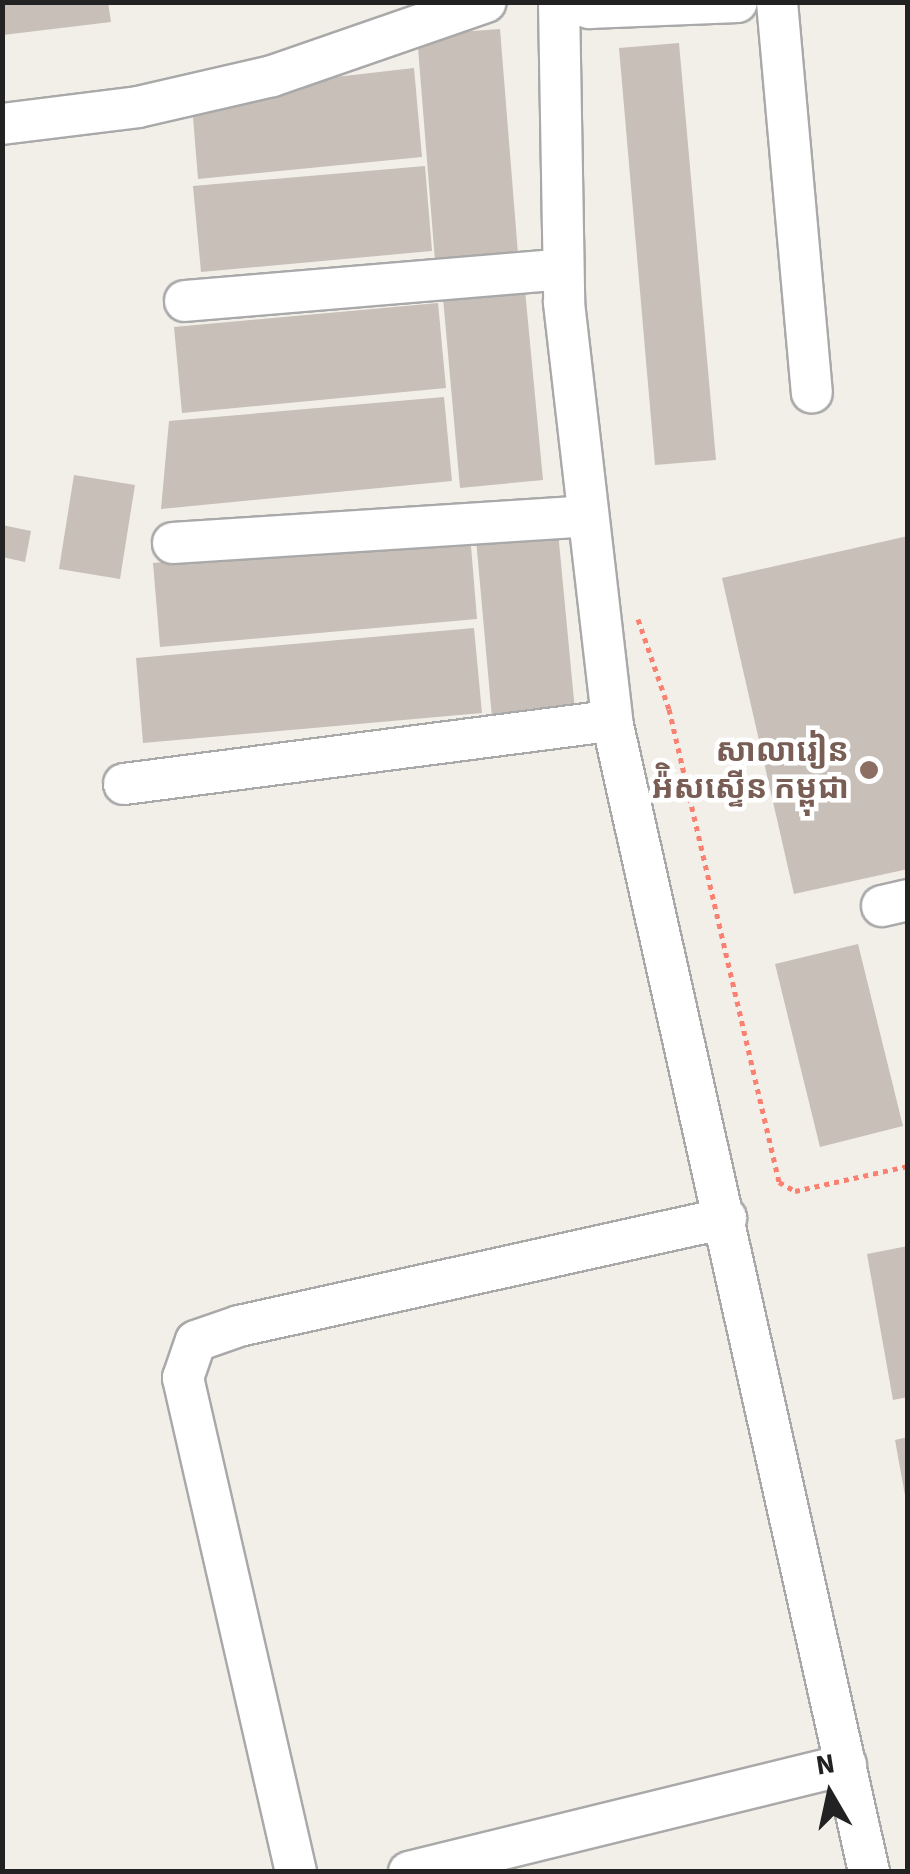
<!DOCTYPE html>
<html>
<head>
<meta charset="utf-8">
<style>
	body { margin:0 }
	#map { position:relative; width:910px; height:1874px; overflow:hidden; background:#f2efe9; font-family:"Source Sans 3","Noto Sans Khmer",sans-serif }
	div>[style] { position:absolute }
	[style*='--x'] { left:calc(var(--x)*1px); top:calc(var(--y)*1px); width:calc(var(--w)*1px); rotate:calc(var(--a)*1deg) }
	.building>* { inset:0; background:#c7bfb8 }
	.path>* { height:5px; margin-top:-2.5px; transform-origin:0; background:repeating-linear-gradient(90deg,#fa8072 0 5px,transparent 0 10px) }
	.roads { filter:drop-shadow(2px 0 #a9a9a9) drop-shadow(-2px 0 #a9a9a9) drop-shadow(0 2px #a9a9a9) drop-shadow(0 -2px #a9a9a9) }
	.minor>* { height:40px; margin:-20px; padding:0 20px; transform-origin:20px; border-radius:20px; background:#fff }
	.dots>* { width:28px; height:28px; translate:-50% -50%; box-sizing:border-box; border:5px solid #fff; border-radius:50% }
	span { translate:-50% -50%; white-space:nowrap; text-align:center; line-height:1.15; -webkit-text-stroke:9px #fff; paint-order:stroke }
	.education-label { font-size:32px; color:#785e54; font-weight:700 }
	.right { translate:-100% -50%; text-align:right }
	.frame { position:absolute; inset:0; border:5px solid #222; pointer-events:none }
	.north { position:absolute; left:780px; top:1744px; width:100px; height:100px; -webkit-text-stroke:8px #fff; paint-order:stroke; rotate:351deg; font-size:28px; font-weight:700; line-height:40px; text-align:center; color:#222 }
	.north::after { content:''; display:block; margin:auto; width:35px; height:45px; background:#222; clip-path:polygon(50% 0,100% 100%,50% 72%,0 100%) }
</style>
</head>
<body>
<div id="map">
	<div class="building">
		<div style="clip-path:polygon(2px 2px,108px 2px,111px 22px,3px 35px)"></div>
		<div style="clip-path:polygon(500px 29px,518px 254px,435px 261px,417px 35px)"></div>
		<div style="clip-path:polygon(679px 43px,716px 460px,655px 465px,619px 48px)"></div>
		<div style="clip-path:polygon(414px 68px,422px 157px,198px 179px,193px 117px,318px 79px)"></div>
		<div style="clip-path:polygon(425px 166px,432px 251px,201px 272px,193px 186px)"></div>
		<div style="clip-path:polygon(525px 290px,543px 480px,460px 488px,443px 298px)"></div>
		<div style="clip-path:polygon(438px 303px,446px 388px,182px 413px,174px 327px)"></div>
		<div style="clip-path:polygon(444px 397px,452px 481px,161px 509px,169px 421px)"></div>
		<div style="clip-path:polygon(74px 475px,135px 485px,120px 579px,59px 569px)"></div>
		<div style="clip-path:polygon(557px 521px,575px 711px,492px 718px,475px 528px)"></div>
		<div style="clip-path:polygon(2px 525px,31px 531px,25px 562px,2px 557px)"></div>
		<div style="clip-path:polygon(470px 534px,477px 619px,160px 647px,153px 563px)"></div>
		<div style="clip-path:polygon(908px 536px,908px 869px,794px 894px,722px 578px)"></div>
		<div style="clip-path:polygon(474px 628px,482px 713px,143px 743px,136px 658px)"></div>
		<div style="clip-path:polygon(858px 944px,903px 1126px,820px 1147px,775px 964px)"></div>
		<div style="clip-path:polygon(908px 1246px,908px 1397px,893px 1400px,867px 1254px)"></div>
		<div style="clip-path:polygon(908px 1437px,908px 1500px,906px 1501px,895px 1440px)"></div>
	</div>
	<div class="path">
		<div style="--x:638;--y:619;--w:95;--a:71"></div>
		<div style="--x:669;--y:709;--w:486;--a:76.9"></div>
		<div style="--x:779;--y:1182;--w:18;--a:29"></div>
		<div style="--x:795;--y:1191;--w:116;--a:-12.5"></div>
	</div>
	<div class="roads">
		<div class="minor">
			<div style="--x:559;--y:2;--w:301;--a:89"></div>
			<div style="--x:564;--y:303;--w:421;--a:83.4"></div>
			<div style="--x:612;--y:721;--w:1179;--a:77.41"></div>
			<div style="--x:570;--y:2;--w:21;--a:17"></div>
			<div style="--x:590;--y:8;--w:147;--a:-2.3"></div>
			<div style="--x:777;--y:2;--w:392;--a:84.9"></div>
			<div style="--x:2;--y:124;--w:137;--a:-7.1"></div>
			<div style="--x:138;--y:107;--w:138;--a:-13"></div>
			<div style="--x:272;--y:76;--w:226;--a:-19.1"></div>
			<div style="--x:185;--y:301;--w:379;--a:-4.8"></div>
			<div style="--x:173;--y:543;--w:414;--a:-3.7"></div>
			<div style="--x:124;--y:784;--w:492;--a:-7.4"></div>
			<div style="--x:882;--y:906;--w:27;--a:-13"></div>
			<div style="--x:296;--y:1872;--w:507;--a:-102.88"></div>
			<div style="--x:183;--y:1378;--w:39;--a:-71"></div>
			<div style="--x:196;--y:1341;--w:46;--a:-19.2"></div>
			<div style="--x:239;--y:1326;--w:499;--a:-12.5"></div>
			<div style="--x:409;--y:1872;--w:450;--a:-13.8"></div>
		</div>
	</div>
	<div class="dots">
		<div style="left:869px;top:770px;background:#8d6e63"></div>
	</div>
	<div class="education-label">
		<span class="right" style="left:849px;top:770px">សាលារៀន<br>អ៉ិសស្ទើន កម្ពុជា</span>
	</div>
	<div class="frame"></div>
	<div class="north">N</div>
</div>
</body>
</html>
